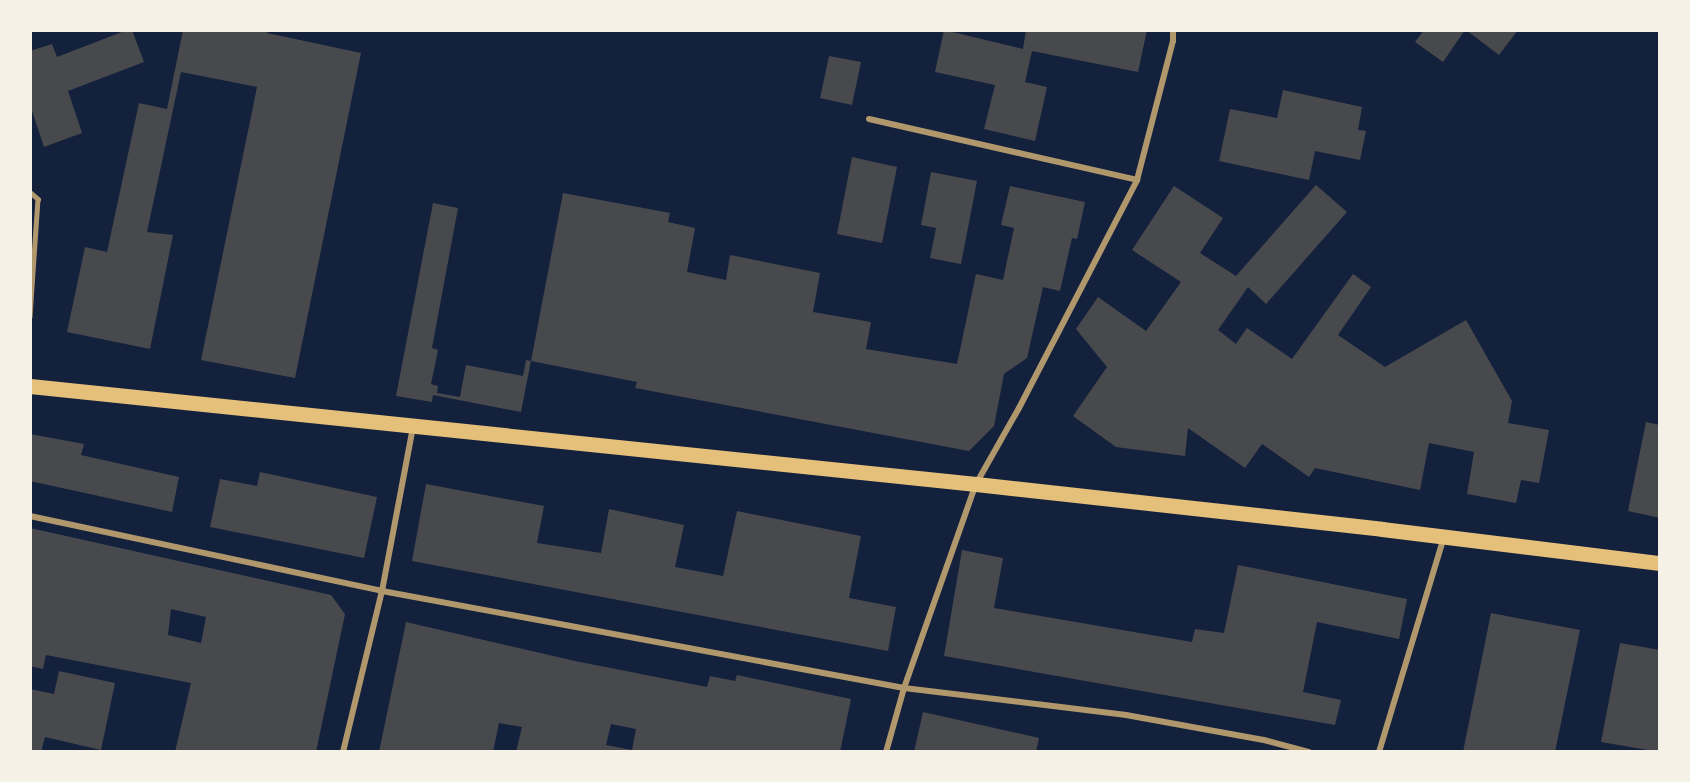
<!DOCTYPE html>
<html>
<head>
<meta charset="utf-8">
<style>
	body { margin:0 }
	#map { position:relative; width:1690px; height:782px; overflow:hidden; background:#14213d; font-family:"Libre Baskerville",serif }
	div>[style] { position:absolute }
	[style*='--x'] { left:calc(var(--x)*1px); top:calc(var(--y)*1px); width:calc(var(--w)*1px); rotate:calc(var(--a)*1deg) }
	.building>* { inset:0; background:#48494c }
	.service>* { height:4.5px; margin:-2.25px; padding:0 2.25px; transform-origin:2.25px; border-radius:2.25px; background:#b1986c }
	.minor>* { height:6px; margin:-3px; padding:0 3px; transform-origin:3px; border-radius:3px; background:#b1986c }
	.primary>* { height:15px; margin:-7.5px; padding:0 7.5px; transform-origin:7.5px; border-radius:7.5px; background:#e5c07b }
	span { translate:-50% -50%; white-space:nowrap; text-align:center; line-height:1.15; -webkit-text-stroke:4.5px #f6f1e7; paint-order:stroke }
	.frame { position:absolute; inset:0; border:32px solid #f6f1e7; pointer-events:none }
</style>
</head>
<body>
<div id="map">
	<div class="building">
		<div style="clip-path:polygon(127px 30px,132px 30px,144px 62px,68px 91px,82px 133px,44px 147px,30px 105px,30px 51px,52px 44px,57px 57px)"></div>
		<div style="clip-path:polygon(183px 30px,268px 30px,267px 33px,361px 53px,295px 378px,201px 360px,257px 87px,181px 72px,147px 232px,173px 235px,150px 349px,67px 332px,85px 247px,107px 252px,139px 103px,167px 109px)"></div>
		<div style="clip-path:polygon(944px 30px,1023px 49px,1026px 30px,1147px 30px,1138px 72px,1032px 51px,1025px 82px,1047px 87px,1035px 141px,984px 129px,995px 85px,935px 72px)"></div>
		<div style="clip-path:polygon(1424px 30px,1465px 30px,1443px 62px,1415px 42px)"></div>
		<div style="clip-path:polygon(1466px 30px,1518px 30px,1499px 55px)"></div>
		<div style="clip-path:polygon(829px 56px,861px 62px,852px 105px,820px 98px)"></div>
		<div style="clip-path:polygon(1283px 90px,1362px 107px,1358px 130px,1366px 131px,1360px 160px,1315px 151px,1309px 180px,1219px 161px,1230px 109px,1277px 118px)"></div>
		<div style="clip-path:polygon(852px 157px,897px 167px,882px 243px,837px 234px)"></div>
		<div style="clip-path:polygon(931px 172px,977px 181px,961px 264px,930px 258px,936px 228px,921px 225px)"></div>
		<div style="clip-path:polygon(1316px 185px,1347px 212px,1266px 304px,1248px 287px,1218px 330px,1236px 344px,1247px 328px,1292px 359px,1353px 274px,1371px 287px,1338px 335px,1385px 367px,1466px 320px,1512px 401px,1508px 423px,1549px 430px,1539px 483px,1521px 480px,1516px 503px,1467px 494px,1474px 452px,1429px 443px,1420px 490px,1315px 468px,1309px 477px,1262px 444px,1245px 468px,1188px 428px,1185px 456px,1116px 447px,1073px 416px,1107px 367px,1076px 329px,1098px 297px,1146px 331px,1181px 282px,1132px 250px,1174px 186px,1223px 218px,1200px 253px,1236px 276px)"></div>
		<div style="clip-path:polygon(1010px 186px,1085px 202px,1077px 239px,1072px 238px,1060px 291px,1043px 287px,1027px 358px,1004px 374px,994px 426px,969px 451px,635px 388px,637px 382px,531px 361px,563px 193px,670px 213px,668px 222px,695px 228px,687px 272px,726px 280px,730px 255px,820px 273px,813px 312px,871px 322px,866px 349px,957px 364px,976px 274px,1003px 280px,1014px 228px,1001px 225px)"></div>
		<div style="clip-path:polygon(433px 203px,458px 208px,432px 348px,438px 350px,431px 384px,438px 386px,437px 393px,460px 397px,466px 365px,523px 376px,526px 360px,531px 361px,521px 412px,433px 395px,432px 402px,396px 396px)"></div>
		<div style="clip-path:polygon(1646px 422px,1660px 425px,1660px 518px,1628px 511px)"></div>
		<div style="clip-path:polygon(30px 434px,84px 444px,81px 455px,179px 477px,172px 512px,30px 481px)"></div>
		<div style="clip-path:polygon(260px 472px,377px 497px,364px 558px,210px 527px,220px 479px,257px 486px)"></div>
		<div style="clip-path:polygon(426px 484px,544px 506px,537px 543px,601px 553px,609px 509px,684px 525px,675px 567px,723px 576px,737px 511px,861px 536px,849px 598px,896px 607px,888px 651px,412px 561px)"></div>
		<div style="clip-path:polygon(evenodd,30px 528px,331px 595px,345px 614px,316px 752px,175px 752px,191px 683px,46px 655px,43px 669px,30px 666px,30px 528px,171px 609px,206px 617px,201px 643px,168px 635px,171px 609px)"></div>
		<div style="clip-path:polygon(962px 550px,1003px 558px,994px 608px,1192px 642px,1195px 629px,1224px 633px,1238px 565px,1407px 599px,1399px 639px,1317px 622px,1303px 692px,1341px 700px,1335px 725px,944px 656px)"></div>
		<div style="clip-path:polygon(1491px 613px,1580px 630px,1555px 752px,1463px 752px)"></div>
		<div style="clip-path:polygon(evenodd,406px 622px,575px 661px,707px 687px,710px 676px,735px 681px,737px 675px,851px 699px,840px 752px,516px 752px,522px 727px,499px 723px,493px 752px,379px 752px,406px 622px,611px 724px,636px 729px,632px 750px,606px 745px,611px 724px)"></div>
		<div style="clip-path:polygon(1620px 643px,1660px 650px,1660px 752px,1601px 742px)"></div>
		<div style="clip-path:polygon(59px 671px,115px 683px,101px 750px,45px 737px,41px 752px,30px 752px,30px 689px,54px 694px)"></div>
		<div style="clip-path:polygon(923px 712px,1039px 738px,1036px 752px,914px 752px)"></div>
	</div>
	<div class="service">
		<div style="--x:30;--y:192;--w:11;--a:41"></div>
		<div style="--x:38;--y:199;--w:118;--a:93.9"></div>
	</div>
	<div class="minor">
		<div style="--x:869;--y:119;--w:275;--a:12.8"></div>
		<div style="--x:30;--y:516;--w:360;--a:12"></div>
		<div style="--x:382;--y:591;--w:531;--a:10.53"></div>
		<div style="--x:904;--y:688;--w:224;--a:6.9"></div>
		<div style="--x:1126;--y:715;--w:140;--a:10.3"></div>
		<div style="--x:1264;--y:740;--w:47;--a:14.9"></div>
		<div style="--x:343;--y:752;--w:166;--a:-76.4"></div>
		<div style="--x:382;--y:591;--w:167;--a:-79.3"></div>
		<div style="--x:886;--y:752;--w:66;--a:-74.3"></div>
		<div style="--x:904;--y:688;--w:216;--a:-70.6"></div>
		<div style="--x:976;--y:484;--w:87;--a:-60.5"></div>
		<div style="--x:1019;--y:408;--w:257;--a:-62.6"></div>
		<div style="--x:1137;--y:180;--w:144;--a:-75.5"></div>
		<div style="--x:1173;--y:41;--w:11;--a:-90"></div>
		<div style="--x:1379;--y:752;--w:225;--a:-73.2"></div>
	</div>
	<div class="primary">
		<div style="--x:30;--y:386;--w:951;--a:5.91"></div>
		<div style="--x:976;--y:484;--w:408;--a:6.3"></div>
		<div style="--x:1382;--y:529;--w:280;--a:7"></div>
	</div>
	<div class="frame"></div>
</div>
</body>
</html>
